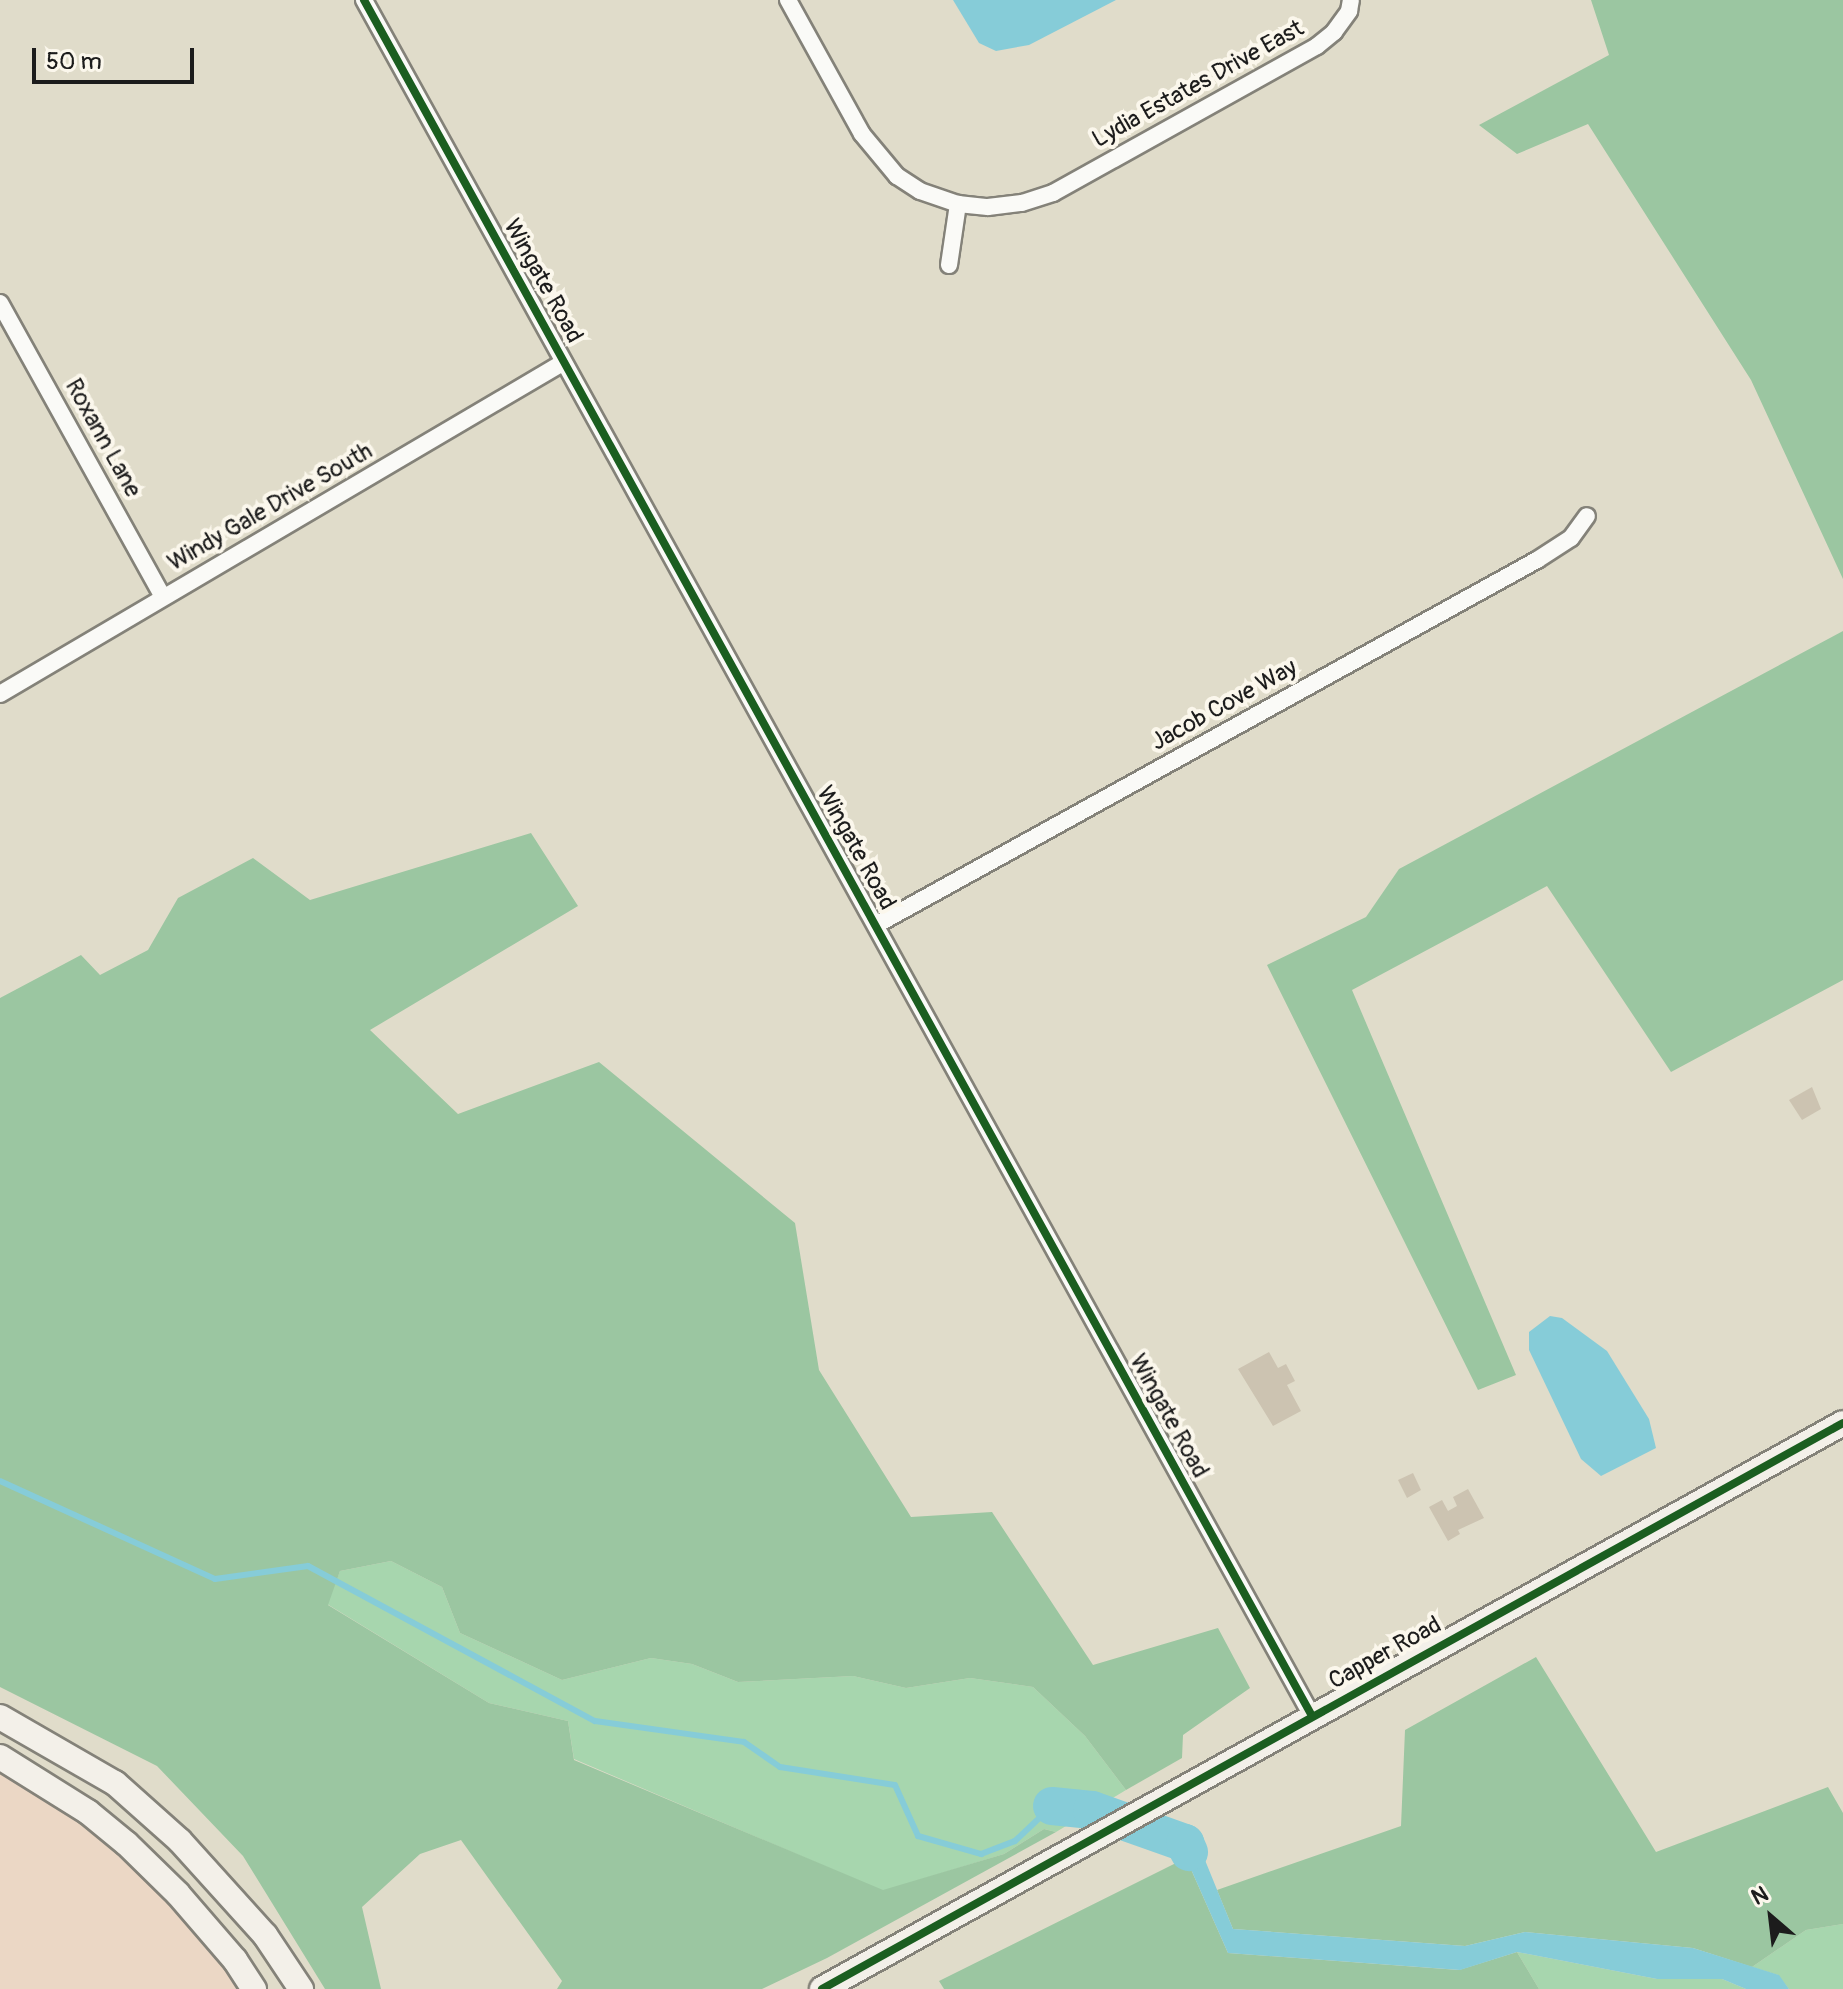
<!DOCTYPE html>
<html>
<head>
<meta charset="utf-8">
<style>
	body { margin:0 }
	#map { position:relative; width:1843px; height:1989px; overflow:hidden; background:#e0dcca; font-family:Pangolin,sans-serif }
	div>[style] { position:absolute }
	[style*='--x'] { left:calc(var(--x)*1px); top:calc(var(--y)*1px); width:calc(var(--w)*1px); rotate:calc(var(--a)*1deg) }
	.built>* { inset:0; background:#ebd7c5 }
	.green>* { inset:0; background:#a7d6ae }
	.forest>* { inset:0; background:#9bc6a1 }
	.water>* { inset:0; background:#86ccd8 }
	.stream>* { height:6px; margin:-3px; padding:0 3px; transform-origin:3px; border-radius:3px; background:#86ccd8 }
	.river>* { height:38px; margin:-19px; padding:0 19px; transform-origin:19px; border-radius:19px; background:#86ccd8 }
	.building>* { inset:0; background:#ccc3b1 }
	.roads { filter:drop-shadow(2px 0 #848279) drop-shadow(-2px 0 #848279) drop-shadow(0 2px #848279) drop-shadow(0 -2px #848279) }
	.street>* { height:16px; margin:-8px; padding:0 8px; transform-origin:8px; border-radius:8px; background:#fafaf7 }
	.secondary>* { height:24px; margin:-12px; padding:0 12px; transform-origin:12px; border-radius:12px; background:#f3f0e9 }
	.cycleway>* { height:8px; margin:-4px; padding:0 4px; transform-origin:4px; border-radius:4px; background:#1b5e20 }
	span { translate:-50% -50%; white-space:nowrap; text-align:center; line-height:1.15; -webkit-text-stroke:8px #fbf7ec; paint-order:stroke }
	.street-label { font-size:24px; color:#1c1c1c }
	.north { position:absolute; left:1731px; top:1877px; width:80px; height:80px; -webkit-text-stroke:6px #fbf7ec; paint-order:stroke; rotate:332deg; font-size:22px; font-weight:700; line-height:32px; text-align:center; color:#1c1c1c }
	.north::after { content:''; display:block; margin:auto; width:28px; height:36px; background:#1c1c1c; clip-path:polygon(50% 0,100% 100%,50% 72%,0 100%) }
	.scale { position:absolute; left:32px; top:48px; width:162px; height:36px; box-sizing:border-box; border:4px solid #1c1c1c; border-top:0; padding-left:10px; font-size:24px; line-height:28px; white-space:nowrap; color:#1c1c1c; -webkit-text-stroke:6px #fbf7ec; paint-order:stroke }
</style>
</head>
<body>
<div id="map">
	<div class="built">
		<div style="clip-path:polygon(0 1759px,104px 1835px,235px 1967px,247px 1989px,0 1989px)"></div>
	</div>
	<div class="green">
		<div style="clip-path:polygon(391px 1561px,442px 1587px,460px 1633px,562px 1680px,651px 1658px,692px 1664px,738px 1682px,853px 1676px,906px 1688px,970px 1678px,1033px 1687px,1085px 1736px,1126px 1790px,1056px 1832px,1044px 1829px,1004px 1854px,883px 1891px,574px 1759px,568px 1721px,489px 1703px,327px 1604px,340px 1571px)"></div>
		<div style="clip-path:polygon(1843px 1924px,1843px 1989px,1789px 1989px,1778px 1975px,1752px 1967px,1806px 1930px)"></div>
		<div style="clip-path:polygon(1517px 1952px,1657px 1979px,1722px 1979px,1746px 1989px,1539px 1989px)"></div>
	</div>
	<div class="forest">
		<div style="clip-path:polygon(1591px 0,1843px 0,1843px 579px,1751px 380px,1588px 124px,1517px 154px,1479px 125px,1609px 55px)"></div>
		<div style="clip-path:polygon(1843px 631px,1843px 980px,1671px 1072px,1547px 886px,1352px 990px,1516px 1375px,1478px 1390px,1267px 965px,1366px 917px,1399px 869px)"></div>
		<div style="clip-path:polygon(531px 833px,578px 906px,370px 1030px,458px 1114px,599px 1062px,795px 1223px,819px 1370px,911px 1517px,992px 1512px,1093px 1665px,1218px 1628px,1250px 1688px,1183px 1735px,1182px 1758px,1126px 1790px,1085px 1736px,1033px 1687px,970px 1678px,906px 1688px,853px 1676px,738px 1682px,692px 1664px,651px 1658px,562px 1680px,460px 1633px,442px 1587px,391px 1561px,340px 1571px,328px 1605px,489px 1703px,568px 1721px,574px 1760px,883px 1890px,1004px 1854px,1044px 1829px,1056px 1832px,827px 1958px,762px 1989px,557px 1989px,562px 1981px,461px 1840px,420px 1854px,362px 1907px,381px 1989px,325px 1989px,243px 1856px,157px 1766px,0 1687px,0 998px,81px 955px,100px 975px,148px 950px,178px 898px,253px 858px,310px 900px)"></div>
		<div style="clip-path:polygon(1536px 1657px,1656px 1852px,1828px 1787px,1843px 1813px,1843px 1924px,1806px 1930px,1752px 1967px,1693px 1948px,1525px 1932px,1465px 1946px,1233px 1929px,1217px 1890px,1401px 1826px,1405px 1730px)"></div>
		<div style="clip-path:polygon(1186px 1858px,1228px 1953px,1459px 1970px,1517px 1952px,1539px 1989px,944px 1989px,939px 1981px)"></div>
	</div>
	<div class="water">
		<div style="clip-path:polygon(953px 0,1116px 0,1029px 45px,996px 51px,979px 43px)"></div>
		<div style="clip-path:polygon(1550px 1316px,1562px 1318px,1607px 1351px,1649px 1419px,1656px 1448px,1601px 1476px,1581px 1459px,1529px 1350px,1529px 1332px)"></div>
		<div style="clip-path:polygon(1166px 1820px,1196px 1838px,1233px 1929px,1465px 1946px,1525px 1932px,1693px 1948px,1779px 1975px,1789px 1989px,1746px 1989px,1722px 1979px,1657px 1979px,1517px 1952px,1460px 1970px,1228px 1953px,1186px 1858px,1144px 1831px)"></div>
	</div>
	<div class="stream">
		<div style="--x:0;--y:1481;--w:236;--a:24.5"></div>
		<div style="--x:215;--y:1579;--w:94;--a:-8"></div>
		<div style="--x:308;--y:1566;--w:326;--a:28.4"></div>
		<div style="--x:595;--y:1721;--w:150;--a:8"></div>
		<div style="--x:744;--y:1742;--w:44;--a:34.8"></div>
		<div style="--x:780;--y:1767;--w:116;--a:8.9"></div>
		<div style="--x:895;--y:1785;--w:56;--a:65.7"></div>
		<div style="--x:918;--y:1836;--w:66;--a:15.9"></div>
		<div style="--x:981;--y:1854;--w:36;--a:-21"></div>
		<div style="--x:1015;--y:1841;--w:51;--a:-43.4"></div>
	</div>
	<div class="river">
		<div style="--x:1052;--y:1806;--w:40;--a:5.7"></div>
		<div style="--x:1092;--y:1810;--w:99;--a:19.5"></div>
		<div style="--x:1185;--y:1843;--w:10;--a:66"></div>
	</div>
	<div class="building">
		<div style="clip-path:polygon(1812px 1087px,1821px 1109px,1802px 1120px,1789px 1100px)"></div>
		<div style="clip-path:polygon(1269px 1352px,1278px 1368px,1286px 1364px,1295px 1381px,1287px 1385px,1301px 1411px,1273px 1426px,1238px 1369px)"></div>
		<div style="clip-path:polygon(1413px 1473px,1421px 1490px,1407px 1498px,1398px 1480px)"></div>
		<div style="clip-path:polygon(1468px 1489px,1484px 1518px,1458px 1530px,1460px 1534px,1448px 1541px,1429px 1507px,1442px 1500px,1448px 1511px,1457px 1506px,1453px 1497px)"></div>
	</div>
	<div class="roads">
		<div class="street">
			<div style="--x:364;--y:0;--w:1960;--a:61.08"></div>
			<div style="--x:788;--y:0;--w:153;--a:61.1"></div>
			<div style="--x:862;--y:134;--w:55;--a:50.2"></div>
			<div style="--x:897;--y:176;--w:27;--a:33"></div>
			<div style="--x:920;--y:191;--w:40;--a:18.9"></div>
			<div style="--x:958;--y:204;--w:30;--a:6"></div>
			<div style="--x:988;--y:207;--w:34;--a:-7"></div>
			<div style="--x:1022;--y:203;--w:33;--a:-18"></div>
			<div style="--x:1053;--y:193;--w:302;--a:-29.1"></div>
			<div style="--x:1317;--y:46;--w:22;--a:-39"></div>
			<div style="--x:1334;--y:32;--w:26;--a:-54"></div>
			<div style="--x:1349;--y:11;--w:11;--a:-80"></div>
			<div style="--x:949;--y:265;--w:62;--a:-81.6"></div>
			<div style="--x:0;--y:303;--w:336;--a:61"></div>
			<div style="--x:0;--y:694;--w:654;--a:-30.48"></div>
			<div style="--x:876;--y:925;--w:755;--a:-28.91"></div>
			<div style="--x:1537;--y:560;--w:40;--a:-32.9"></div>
			<div style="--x:1571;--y:538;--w:27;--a:-54"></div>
		</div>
		<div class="secondary">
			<div style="--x:0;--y:1717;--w:133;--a:29.9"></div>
			<div style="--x:115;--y:1783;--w:87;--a:41.7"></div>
			<div style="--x:180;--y:1841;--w:127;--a:47.9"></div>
			<div style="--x:265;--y:1935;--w:65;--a:56.3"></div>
			<div style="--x:0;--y:1757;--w:104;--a:32"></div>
			<div style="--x:88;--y:1812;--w:50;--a:39.4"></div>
			<div style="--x:127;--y:1844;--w:71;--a:44.4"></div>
			<div style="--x:178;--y:1894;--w:87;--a:49.2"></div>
			<div style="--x:235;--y:1960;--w:35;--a:57"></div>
			<div style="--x:822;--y:1989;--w:1167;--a:-29"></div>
		</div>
	</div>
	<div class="cycleway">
		<div style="--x:364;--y:0;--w:1960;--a:61.08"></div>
		<div style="--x:822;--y:1989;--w:1167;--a:-29"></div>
	</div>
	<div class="street-label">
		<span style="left:1198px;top:84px;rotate:-29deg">Lydia Estates Drive East</span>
		<span style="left:543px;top:281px;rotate:61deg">Wingate Road</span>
		<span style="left:103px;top:438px;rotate:61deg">Roxann Lane</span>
		<span style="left:270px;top:507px;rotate:-30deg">Windy Gale Drive South</span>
		<span style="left:1224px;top:705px;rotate:-29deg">Jacob Cove Way</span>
		<span style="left:856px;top:848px;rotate:61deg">Wingate Road</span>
		<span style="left:1169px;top:1416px;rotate:61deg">Wingate Road</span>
		<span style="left:1385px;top:1653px;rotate:-29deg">Capper Road</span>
	</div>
	<div class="north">N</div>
	<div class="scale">50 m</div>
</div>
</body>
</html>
